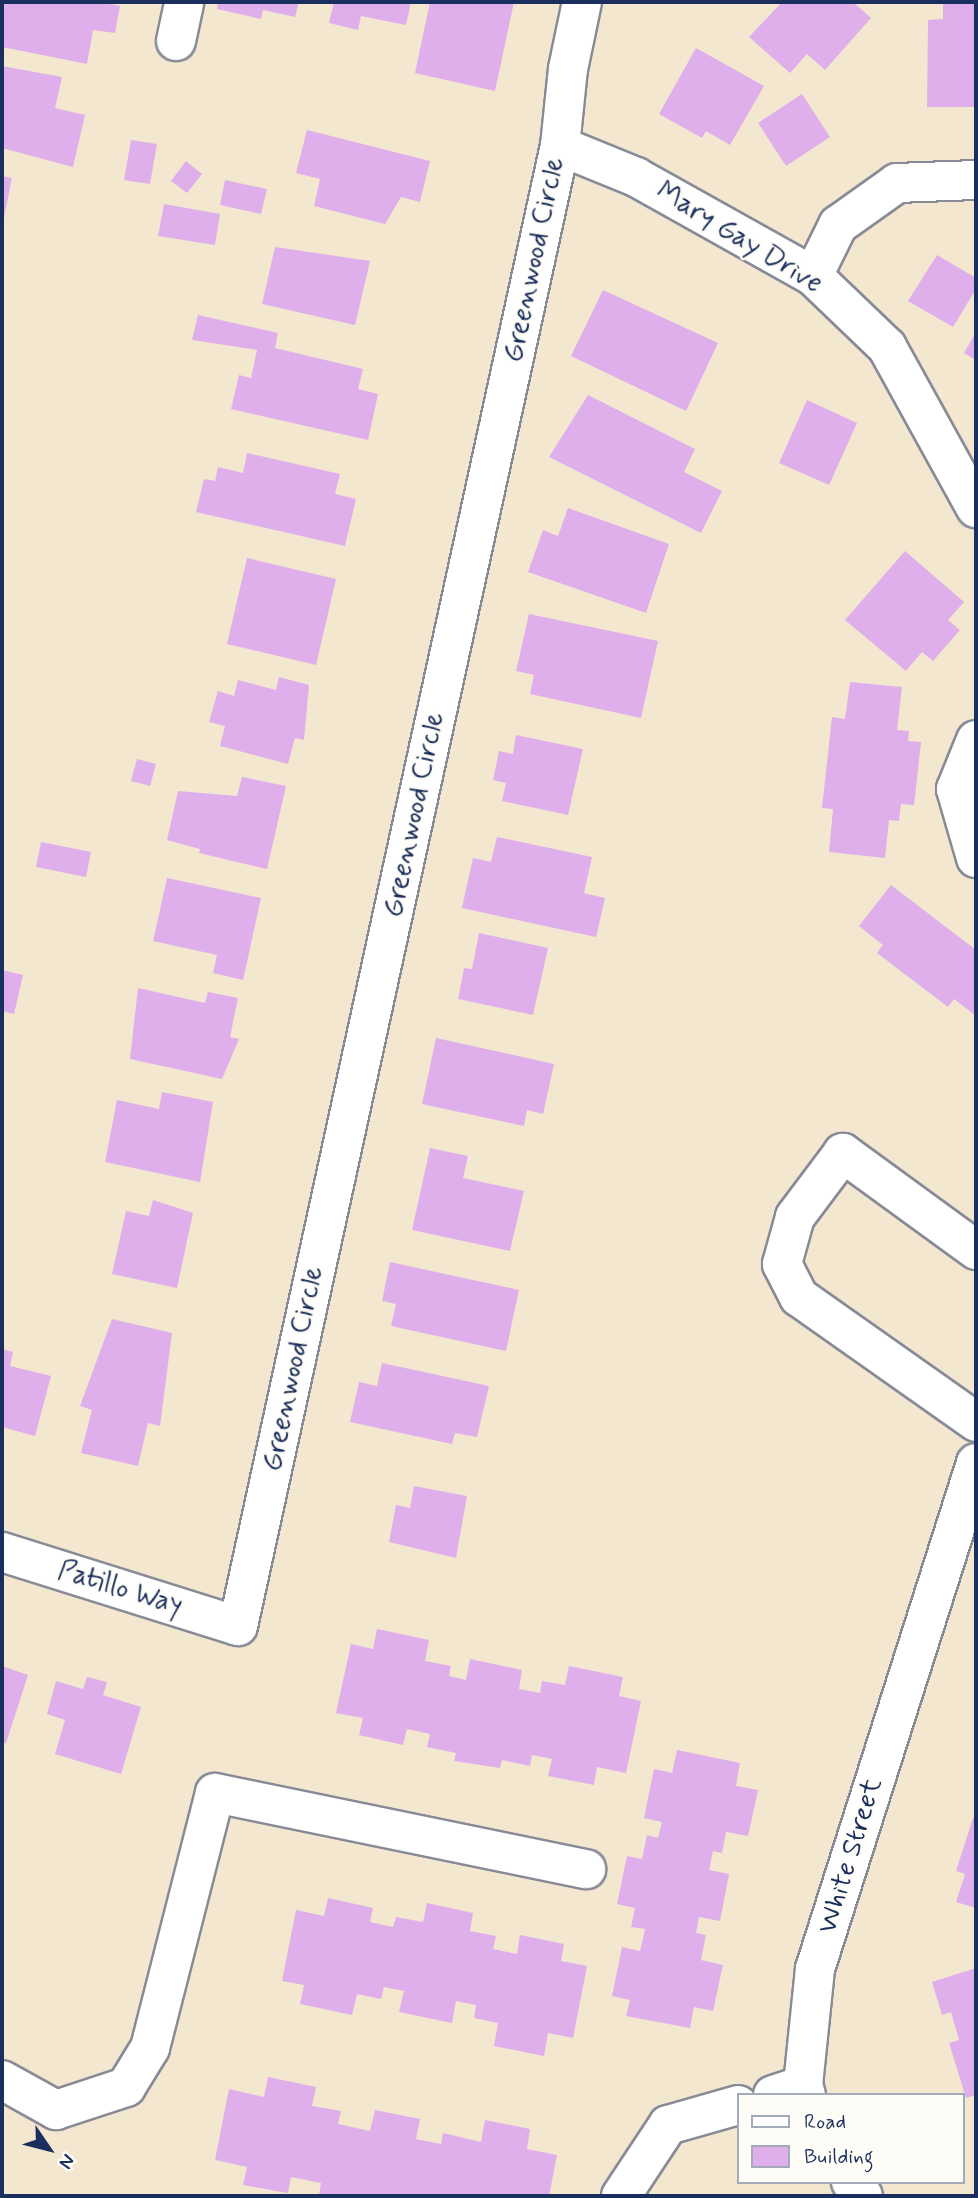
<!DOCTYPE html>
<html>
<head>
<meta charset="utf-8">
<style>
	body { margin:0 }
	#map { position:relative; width:978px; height:2198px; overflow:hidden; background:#f4e7d0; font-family:Mynerve,sans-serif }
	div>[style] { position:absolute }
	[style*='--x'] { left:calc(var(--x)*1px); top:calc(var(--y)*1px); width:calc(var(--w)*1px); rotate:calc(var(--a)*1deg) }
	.building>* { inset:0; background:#deafea }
	.roads { filter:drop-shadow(2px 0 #888b97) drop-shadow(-2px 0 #888b97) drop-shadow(0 2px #888b97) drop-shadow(0 -2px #888b97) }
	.minor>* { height:38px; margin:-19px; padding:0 19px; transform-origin:19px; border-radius:19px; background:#fff }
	span { translate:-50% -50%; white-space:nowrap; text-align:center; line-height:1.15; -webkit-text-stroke:5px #fdfcf7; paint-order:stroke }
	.street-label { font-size:28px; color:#1b2f5e }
	.frame { position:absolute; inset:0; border:4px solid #1b2f5e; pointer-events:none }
	.legend { position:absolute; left:737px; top:2093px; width:228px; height:91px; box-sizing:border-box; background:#fdfcf7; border:2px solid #a3aaba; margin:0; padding:9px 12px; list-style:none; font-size:21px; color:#1b2f5e }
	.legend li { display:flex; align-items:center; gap:14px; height:35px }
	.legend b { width:35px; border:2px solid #a3aaba }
	.north { position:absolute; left:14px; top:2114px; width:70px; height:70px; -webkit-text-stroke:5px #fdfcf7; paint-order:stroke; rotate:125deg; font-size:19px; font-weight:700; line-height:28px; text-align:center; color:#1b2f5e }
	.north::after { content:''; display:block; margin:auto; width:24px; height:32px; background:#1b2f5e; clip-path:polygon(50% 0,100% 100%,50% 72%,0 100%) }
</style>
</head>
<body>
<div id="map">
	<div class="building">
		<div style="clip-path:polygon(2px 2px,100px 2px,120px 6px,115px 33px,93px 30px,87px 64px,2px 47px)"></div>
		<div style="clip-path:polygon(218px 2px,299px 2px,295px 17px,263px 10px,261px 19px,217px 9px)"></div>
		<div style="clip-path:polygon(334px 2px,411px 2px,406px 25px,361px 16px,358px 30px,329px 23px)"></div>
		<div style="clip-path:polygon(430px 2px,514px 2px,495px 91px,415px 73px)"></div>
		<div style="clip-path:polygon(782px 2px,853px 2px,871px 18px,825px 70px,807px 54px,790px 73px,749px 37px)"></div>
		<div style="clip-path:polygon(943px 2px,976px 2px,976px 107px,927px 107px,928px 20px,943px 19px)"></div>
		<div style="clip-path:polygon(696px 48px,764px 86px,730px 145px,706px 131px,702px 138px,659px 114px)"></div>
		<div style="clip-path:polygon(2px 66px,62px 77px,55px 108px,85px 115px,73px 167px,2px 148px)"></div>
		<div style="clip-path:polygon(802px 94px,830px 137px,786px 166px,758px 123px)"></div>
		<div style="clip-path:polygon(307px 130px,430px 161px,420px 202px,401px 197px,385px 224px,314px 206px,320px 179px,296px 173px)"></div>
		<div style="clip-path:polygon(131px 140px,157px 144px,150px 184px,124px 180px)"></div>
		<div style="clip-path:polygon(186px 161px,202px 174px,187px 193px,171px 181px)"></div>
		<div style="clip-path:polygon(2px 176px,12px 178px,3px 222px,2px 222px)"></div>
		<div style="clip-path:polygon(225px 180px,267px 189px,261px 214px,220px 205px)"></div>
		<div style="clip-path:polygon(164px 204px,220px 214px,215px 245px,158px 236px)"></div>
		<div style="clip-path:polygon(275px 247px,370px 261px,355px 325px,262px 304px)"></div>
		<div style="clip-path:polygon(937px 255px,976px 278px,976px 289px,953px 327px,908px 301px)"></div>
		<div style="clip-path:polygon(603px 290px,718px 343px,686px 411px,571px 356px)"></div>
		<div style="clip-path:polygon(198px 315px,278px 333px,275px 348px,363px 369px,358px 389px,378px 394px,368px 440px,231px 409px,239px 375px,251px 378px,257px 350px,192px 340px)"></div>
		<div style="clip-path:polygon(976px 332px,976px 360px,964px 353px)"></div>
		<div style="clip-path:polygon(588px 395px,695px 449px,684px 472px,722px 491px,701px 533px,549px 457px)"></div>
		<div style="clip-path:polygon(807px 400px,857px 423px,829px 485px,779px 463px)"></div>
		<div style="clip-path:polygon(247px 453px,340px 474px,335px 494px,356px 499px,345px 546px,196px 512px,204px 479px,215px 481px,218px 467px,243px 473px)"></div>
		<div style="clip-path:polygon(568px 508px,669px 544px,646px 613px,528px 572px,543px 530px,558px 536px)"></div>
		<div style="clip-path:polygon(905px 551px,964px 602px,948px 620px,960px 630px,933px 661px,922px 652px,906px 671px,845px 620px)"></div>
		<div style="clip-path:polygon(247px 558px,336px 579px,316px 665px,227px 644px)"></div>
		<div style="clip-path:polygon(529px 614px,658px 641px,641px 718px,530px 694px,534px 675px,516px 671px)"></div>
		<div style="clip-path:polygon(279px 677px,309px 685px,304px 740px,295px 738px,288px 764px,220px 746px,225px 726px,209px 722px,218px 691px,234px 696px,238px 680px,276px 690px)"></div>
		<div style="clip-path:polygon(850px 682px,902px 687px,897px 730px,909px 731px,908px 741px,921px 742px,914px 805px,901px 804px,899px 821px,889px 820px,885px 858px,829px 852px,833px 809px,822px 808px,832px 717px,845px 719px)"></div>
		<div style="clip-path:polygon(516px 735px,583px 749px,568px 815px,502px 801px,506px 783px,493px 780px,499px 751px,513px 754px)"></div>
		<div style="clip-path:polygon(137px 759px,156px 764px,150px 786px,131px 781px)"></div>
		<div style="clip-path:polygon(242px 777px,286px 786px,267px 869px,199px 853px,200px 849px,167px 840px,178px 791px,237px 796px)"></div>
		<div style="clip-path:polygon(497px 837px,592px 857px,584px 893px,605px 898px,596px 937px,462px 908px,473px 858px,491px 862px)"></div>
		<div style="clip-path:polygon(41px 842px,91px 852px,86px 877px,36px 867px)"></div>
		<div style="clip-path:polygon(167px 878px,261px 898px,243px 980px,213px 973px,217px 955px,153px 941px)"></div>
		<div style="clip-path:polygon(891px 885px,976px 950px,976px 1016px,954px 999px,948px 1007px,877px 953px,883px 945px,859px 926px)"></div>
		<div style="clip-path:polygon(479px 933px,548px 948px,533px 1015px,458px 999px,464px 968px,472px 969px)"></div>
		<div style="clip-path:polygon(2px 970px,23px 975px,14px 1014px,2px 1011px)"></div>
		<div style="clip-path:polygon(138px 988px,205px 1003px,208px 992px,238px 998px,230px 1037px,239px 1039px,222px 1079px,130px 1059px)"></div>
		<div style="clip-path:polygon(436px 1038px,554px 1064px,543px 1114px,527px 1110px,524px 1126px,422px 1104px)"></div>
		<div style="clip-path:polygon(162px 1092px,213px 1102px,200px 1182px,105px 1162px,117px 1100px,159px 1109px)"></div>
		<div style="clip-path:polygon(430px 1148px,468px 1156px,463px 1178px,524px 1191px,510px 1251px,412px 1230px)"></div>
		<div style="clip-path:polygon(153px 1200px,193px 1213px,177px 1288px,112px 1274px,126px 1211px,149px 1216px)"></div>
		<div style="clip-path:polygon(390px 1262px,519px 1290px,506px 1351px,391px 1326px,396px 1304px,382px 1301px)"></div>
		<div style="clip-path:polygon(112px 1319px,172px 1333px,160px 1426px,148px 1423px,138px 1466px,81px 1453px,92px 1410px,80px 1406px)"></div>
		<div style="clip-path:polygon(2px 1349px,13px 1352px,10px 1366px,51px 1376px,35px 1436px,2px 1427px)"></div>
		<div style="clip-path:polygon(382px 1363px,489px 1386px,477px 1437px,455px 1433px,452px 1444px,350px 1422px,359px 1382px,377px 1386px)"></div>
		<div style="clip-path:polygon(414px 1486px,467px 1496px,456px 1558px,389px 1542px,396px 1505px,410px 1508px)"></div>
		<div style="clip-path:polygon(377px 1629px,429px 1640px,425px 1661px,451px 1666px,449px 1676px,466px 1680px,470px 1659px,522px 1670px,519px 1689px,540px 1693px,542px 1681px,565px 1685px,569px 1666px,623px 1677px,619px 1696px,641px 1701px,626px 1773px,597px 1767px,594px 1785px,548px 1776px,552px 1759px,532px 1755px,530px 1766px,502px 1760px,500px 1768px,454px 1761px,456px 1753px,427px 1747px,430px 1734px,407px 1729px,403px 1745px,359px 1735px,363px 1718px,336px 1713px,351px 1644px,373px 1649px)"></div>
		<div style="clip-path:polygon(2px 1666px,28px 1675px,6px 1743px,2px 1742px)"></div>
		<div style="clip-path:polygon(87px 1677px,107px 1682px,103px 1695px,141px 1707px,121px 1774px,55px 1754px,65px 1720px,47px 1714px,56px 1681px,83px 1689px)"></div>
		<div style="clip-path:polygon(677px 1750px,740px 1763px,736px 1786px,758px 1790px,748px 1836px,726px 1832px,722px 1853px,713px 1851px,709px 1870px,729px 1874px,720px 1921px,699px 1917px,696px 1933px,706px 1935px,701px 1960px,723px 1965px,713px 2011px,694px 2007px,690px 2028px,626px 2016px,630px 2000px,612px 1996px,622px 1947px,640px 1951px,645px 1929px,631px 1927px,635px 1908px,617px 1904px,627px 1856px,642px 1859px,647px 1835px,658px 1838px,662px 1822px,644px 1818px,654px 1769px,672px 1773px)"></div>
		<div style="clip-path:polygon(973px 1818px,976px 1818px,976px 1908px,956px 1902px,965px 1874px,956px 1871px)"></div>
		<div style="clip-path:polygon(328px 1898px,373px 1908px,370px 1922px,393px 1927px,396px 1917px,423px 1922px,427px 1903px,473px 1913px,470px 1931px,496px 1936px,493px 1949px,517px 1954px,520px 1935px,564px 1944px,561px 1961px,587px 1966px,573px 2038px,548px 2033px,544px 2056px,494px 2046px,498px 2023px,474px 2018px,476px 2005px,456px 2001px,452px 2023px,399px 2012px,404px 1991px,384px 1987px,381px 1999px,357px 1994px,352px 2015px,300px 2004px,304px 1985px,282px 1981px,296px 1910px,324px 1916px)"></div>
		<div style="clip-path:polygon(976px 1968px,976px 2095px,966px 2098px,949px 2043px,959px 2040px,951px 2012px,942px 2015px,932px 1982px)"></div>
		<div style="clip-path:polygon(268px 2077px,316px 2087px,312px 2106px,341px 2111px,338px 2124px,370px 2131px,375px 2110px,420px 2119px,416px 2139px,441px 2144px,443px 2133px,481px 2142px,485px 2120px,530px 2129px,527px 2149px,557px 2155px,549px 2196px,324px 2196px,319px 2195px,321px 2183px,291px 2177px,288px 2193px,243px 2185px,247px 2167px,215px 2160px,229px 2089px,264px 2097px)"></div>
	</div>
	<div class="roads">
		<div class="minor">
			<div style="--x:176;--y:41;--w:40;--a:-78"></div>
			<div style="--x:560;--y:146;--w:82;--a:22.2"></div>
			<div style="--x:636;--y:177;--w:203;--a:29.2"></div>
			<div style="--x:813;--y:276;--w:103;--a:43.8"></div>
			<div style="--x:887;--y:347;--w:184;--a:61.1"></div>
			<div style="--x:813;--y:276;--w:57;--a:-63.9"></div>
			<div style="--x:838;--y:225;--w:72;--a:-35.4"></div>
			<div style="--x:897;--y:183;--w:79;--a:-2.2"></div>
			<div style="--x:976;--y:740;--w:53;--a:112.2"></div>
			<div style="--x:956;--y:789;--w:72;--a:73.8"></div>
			<div style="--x:976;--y:1250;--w:165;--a:-143.9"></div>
			<div style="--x:843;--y:1153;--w:80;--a:126.9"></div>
			<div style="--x:795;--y:1217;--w:49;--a:105.5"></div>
			<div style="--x:782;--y:1264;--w:37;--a:63"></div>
			<div style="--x:799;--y:1297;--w:217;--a:35.2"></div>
			<div style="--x:2;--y:1552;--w:247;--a:17.4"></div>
			<div style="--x:238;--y:1626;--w:1515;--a:-77.73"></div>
			<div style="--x:560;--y:146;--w:77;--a:-84.1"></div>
			<div style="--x:568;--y:69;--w:68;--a:-78.2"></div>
			<div style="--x:2;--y:2080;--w:62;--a:29.1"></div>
			<div style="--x:56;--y:2110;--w:74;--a:-18.2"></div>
			<div style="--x:126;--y:2087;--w:46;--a:-58.4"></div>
			<div style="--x:150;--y:2048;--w:263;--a:-75.7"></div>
			<div style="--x:215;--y:1793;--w:379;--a:11.6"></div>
			<div style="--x:773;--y:2095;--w:32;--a:-18"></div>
			<div style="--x:806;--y:2095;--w:10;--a:-107"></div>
			<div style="--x:803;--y:2085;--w:117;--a:-84.1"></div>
			<div style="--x:815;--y:1969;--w:531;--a:-72.35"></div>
			<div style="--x:851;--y:2182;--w:18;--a:49"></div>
			<div style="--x:621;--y:2196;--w:85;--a:-56.5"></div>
			<div style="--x:668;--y:2125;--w:73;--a:-15.9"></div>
		</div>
	</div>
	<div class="street-label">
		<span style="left:739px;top:238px;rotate:31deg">Mary Gay Drive</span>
		<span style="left:535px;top:260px;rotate:-78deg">Greenwood Circle</span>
		<span style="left:415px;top:815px;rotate:-78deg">Greenwood Circle</span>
		<span style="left:294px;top:1369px;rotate:-78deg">Greenwood Circle</span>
		<span style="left:120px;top:1589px;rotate:17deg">Patillo Way</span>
		<span style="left:851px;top:1856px;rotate:-73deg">White Street</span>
	</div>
	<div class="frame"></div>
	<ul class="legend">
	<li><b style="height:9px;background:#fff"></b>Road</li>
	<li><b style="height:19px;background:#deafea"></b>Building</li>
	</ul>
	<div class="north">N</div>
</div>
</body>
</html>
